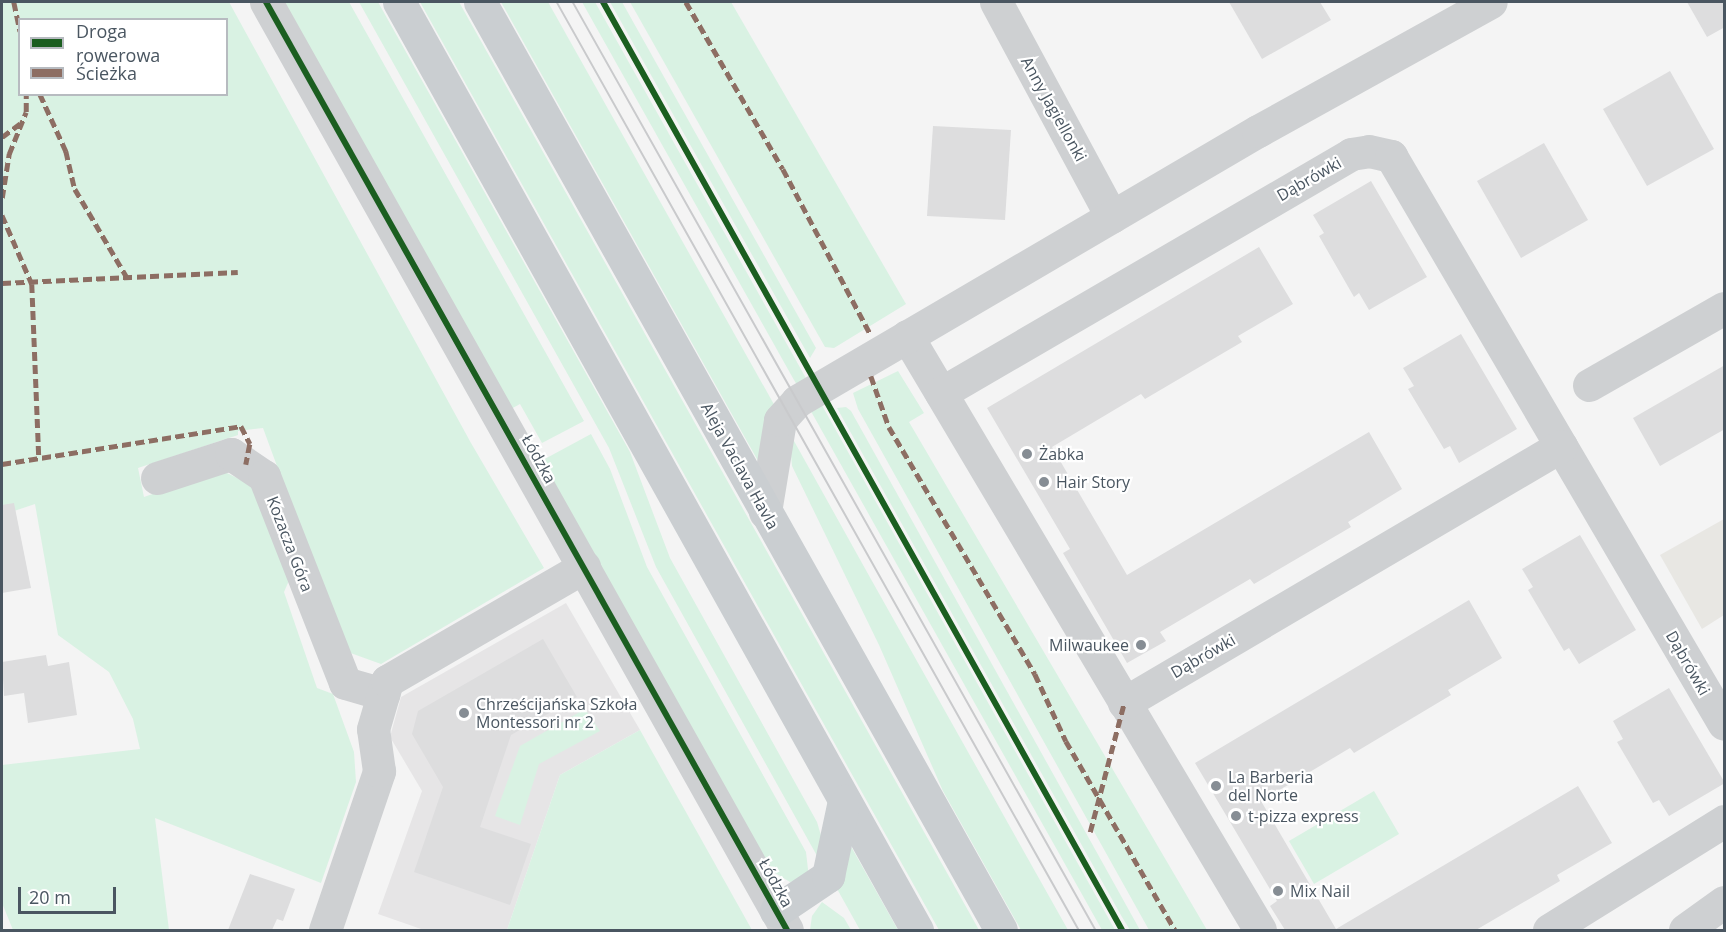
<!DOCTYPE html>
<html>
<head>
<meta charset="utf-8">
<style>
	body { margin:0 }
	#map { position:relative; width:1726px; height:932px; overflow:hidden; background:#f4f4f4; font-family:"Open Sans",sans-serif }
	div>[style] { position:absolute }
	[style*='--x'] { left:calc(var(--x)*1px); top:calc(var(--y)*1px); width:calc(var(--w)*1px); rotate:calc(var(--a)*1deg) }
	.commercial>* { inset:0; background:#e8e7e3 }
	.education>* { inset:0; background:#e6e5e6 }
	.green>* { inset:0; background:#d9f2e3 }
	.building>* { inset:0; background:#ddddde }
	.minor>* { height:33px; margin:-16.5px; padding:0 16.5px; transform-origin:16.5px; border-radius:16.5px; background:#ced0d2 }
	.major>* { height:33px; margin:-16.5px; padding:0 16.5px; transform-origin:16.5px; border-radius:16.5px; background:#caced1 }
	.tram>* { height:1.5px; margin:-0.75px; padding:0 0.75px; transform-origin:0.75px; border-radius:0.75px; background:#c9cacc }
	.quiet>* { height:4.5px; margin-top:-2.25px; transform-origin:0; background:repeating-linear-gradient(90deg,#8d6e63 0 9px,transparent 0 13.5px) }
	.cycleway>* { height:6px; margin:-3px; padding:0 3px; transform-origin:3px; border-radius:3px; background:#1b5e20 }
	.dots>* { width:16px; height:16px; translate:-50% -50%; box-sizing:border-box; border:3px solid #fff; border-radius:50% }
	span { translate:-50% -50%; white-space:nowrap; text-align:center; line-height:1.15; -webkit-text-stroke:4.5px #fff; paint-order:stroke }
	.street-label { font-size:16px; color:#4a5661 }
	.poi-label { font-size:16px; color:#4a5661 }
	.left { translate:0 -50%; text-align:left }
	.right { translate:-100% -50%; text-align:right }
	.frame { position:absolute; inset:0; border:3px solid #4a5661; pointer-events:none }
	.legend { position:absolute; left:18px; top:18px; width:210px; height:78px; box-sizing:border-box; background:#fff; border:2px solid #b7bbc0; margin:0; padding:8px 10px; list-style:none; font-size:18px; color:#4a5661 }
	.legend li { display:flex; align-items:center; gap:12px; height:30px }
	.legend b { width:30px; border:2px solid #b7bbc0 }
	.scale { position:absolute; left:18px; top:887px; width:98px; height:27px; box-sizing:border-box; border:3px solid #4a5661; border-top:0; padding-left:8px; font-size:18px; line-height:21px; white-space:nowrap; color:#4a5661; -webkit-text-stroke:4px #fff; paint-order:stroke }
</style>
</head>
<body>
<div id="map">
	<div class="commercial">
		<div style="clip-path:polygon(1724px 519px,1724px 615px,1702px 629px,1660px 555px)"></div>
	</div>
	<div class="education">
		<div style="clip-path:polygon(566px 603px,640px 730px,560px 775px,507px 930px,424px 930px,378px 914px,422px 791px,390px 737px,401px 697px)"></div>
	</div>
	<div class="green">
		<div style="clip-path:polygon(evenodd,2px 2px,229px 2px,471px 443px,544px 568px,381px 664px,345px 651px,263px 428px,238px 431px,238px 435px,138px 468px,144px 497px,221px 470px,259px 489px,291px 576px,284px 592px,317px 688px,333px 694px,354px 752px,356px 782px,321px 883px,155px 818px,169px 930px,13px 930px,2px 903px,2px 765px,140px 749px,133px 719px,109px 672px,58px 635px,35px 504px,2px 515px,2px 2px,20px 20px,226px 20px,226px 94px,20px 94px,20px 20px)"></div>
		<div style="clip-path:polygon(281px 2px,349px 2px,584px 421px,542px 443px,520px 404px,511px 409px)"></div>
		<div style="clip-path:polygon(359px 2px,378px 2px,630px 452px,670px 558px,817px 822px,822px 839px,821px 863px,656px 567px,609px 448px)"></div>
		<div style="clip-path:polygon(420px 2px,459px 2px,979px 930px,939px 930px)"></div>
		<div style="clip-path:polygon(501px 2px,548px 2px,776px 408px,762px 468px)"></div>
		<div style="clip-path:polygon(582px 2px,595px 2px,807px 380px,797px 385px,794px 380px)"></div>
		<div style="clip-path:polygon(610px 2px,622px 2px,816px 348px,810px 358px)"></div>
		<div style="clip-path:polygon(630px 2px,731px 2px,906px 304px,834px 348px,825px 347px)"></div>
		<div style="clip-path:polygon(898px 371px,924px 413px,909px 422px,1207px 930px,1149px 930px,858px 409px,853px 393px)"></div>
		<div style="clip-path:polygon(819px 400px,1115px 930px,1102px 930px,808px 406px)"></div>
		<div style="clip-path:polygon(846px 407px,851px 411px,1140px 930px,1130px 930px,1122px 917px,837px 408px)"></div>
		<div style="clip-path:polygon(789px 432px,872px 581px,1068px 930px,1021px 930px,943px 791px,879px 645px,792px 466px)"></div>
		<div style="clip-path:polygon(591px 434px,610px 469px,647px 567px,806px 852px,809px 878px,790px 882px,772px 871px,541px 461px)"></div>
		<div style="clip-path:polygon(585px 709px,600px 731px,539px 764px,520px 825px,495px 816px,520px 746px)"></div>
		<div style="clip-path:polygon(640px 730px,752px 930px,507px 930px,560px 775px)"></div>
		<div style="clip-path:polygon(1374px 791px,1399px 834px,1314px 884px,1289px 841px)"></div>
		<div style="clip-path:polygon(849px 843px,898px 930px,860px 930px,836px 887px)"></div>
		<div style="clip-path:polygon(822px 902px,844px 918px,851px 930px,810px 930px,812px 916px)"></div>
	</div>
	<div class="building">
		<div style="clip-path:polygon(1229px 2px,1320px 2px,1331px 20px,1262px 59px)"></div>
		<div style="clip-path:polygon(1687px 2px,1725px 2px,1725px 27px,1707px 37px)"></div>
		<div style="clip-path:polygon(1670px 71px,1714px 149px,1647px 186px,1603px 109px)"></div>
		<div style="clip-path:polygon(933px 126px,1011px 130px,1005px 220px,927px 216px)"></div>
		<div style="clip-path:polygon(1544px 143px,1588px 220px,1521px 258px,1477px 181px)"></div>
		<div style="clip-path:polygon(1371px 181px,1427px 277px,1369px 310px,1359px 293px,1354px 297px,1319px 236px,1324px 233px,1313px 215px)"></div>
		<div style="clip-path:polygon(1259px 247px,1293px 304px,1238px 336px,1242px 342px,1145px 399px,1141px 394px,1052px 447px,1127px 575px,1369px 432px,1402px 489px,1348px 522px,1351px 527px,1254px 584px,1250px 579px,1160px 632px,1166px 641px,1127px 663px,1063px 553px,1070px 549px,987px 408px)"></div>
		<div style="clip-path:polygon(1461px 334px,1517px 429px,1459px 463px,1450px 446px,1444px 449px,1408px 389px,1414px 386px,1403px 368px)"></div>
		<div style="clip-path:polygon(1725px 365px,1725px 429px,1660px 466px,1633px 418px)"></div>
		<div style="clip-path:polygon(14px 503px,31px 588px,2px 593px,2px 505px)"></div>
		<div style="clip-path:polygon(1580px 535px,1636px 630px,1579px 664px,1569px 648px,1564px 651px,1528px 590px,1533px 587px,1522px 569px)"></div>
		<div style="clip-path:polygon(1469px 600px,1502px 658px,1448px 690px,1451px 695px,1354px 753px,1350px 748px,1261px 801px,1336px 929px,1578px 786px,1612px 843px,1557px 875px,1560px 881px,1476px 930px,1285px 930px,1270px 906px,1277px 901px,1195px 763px)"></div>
		<div style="clip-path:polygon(543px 639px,577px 697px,511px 735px,480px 827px,531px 844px,510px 905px,414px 872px,443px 787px,412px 734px,418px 711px)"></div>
		<div style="clip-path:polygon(46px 655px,48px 666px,69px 662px,77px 715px,28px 723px,24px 693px,4px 696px,2px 662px)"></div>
		<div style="clip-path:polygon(1669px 688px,1725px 783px,1669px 816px,1659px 800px,1653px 803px,1617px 742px,1623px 739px,1613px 721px)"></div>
		<div style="clip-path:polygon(250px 874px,295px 889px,283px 921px,277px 919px,272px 930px,228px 930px)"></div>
	</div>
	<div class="minor">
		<div style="--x:266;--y:2;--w:1064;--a:60.69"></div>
		<div style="--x:996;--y:2;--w:244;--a:61.7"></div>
		<div style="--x:907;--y:336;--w:691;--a:59.28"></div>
		<div style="--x:1589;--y:385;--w:155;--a:-29.7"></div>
		<div style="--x:941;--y:393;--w:475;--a:-30.2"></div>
		<div style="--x:1351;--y:154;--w:18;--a:-9"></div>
		<div style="--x:1369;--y:151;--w:23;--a:13"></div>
		<div style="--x:1391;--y:156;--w:658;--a:59.62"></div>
		<div style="--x:157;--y:478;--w:78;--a:-18"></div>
		<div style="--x:231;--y:454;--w:40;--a:34"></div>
		<div style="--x:264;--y:476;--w:222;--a:68.6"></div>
		<div style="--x:345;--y:683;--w:40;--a:16"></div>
		<div style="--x:765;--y:512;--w:93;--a:-80.7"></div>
		<div style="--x:780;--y:420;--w:25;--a:-48"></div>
		<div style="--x:797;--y:401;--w:534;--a:-30.36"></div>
		<div style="--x:1258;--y:131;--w:266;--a:-29"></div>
		<div style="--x:1124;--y:703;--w:507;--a:-30.46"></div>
		<div style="--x:325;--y:930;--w:168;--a:-71.2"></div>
		<div style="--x:379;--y:771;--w:42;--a:-98.1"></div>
		<div style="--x:373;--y:729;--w:50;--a:-73.7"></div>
		<div style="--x:387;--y:681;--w:228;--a:-30.1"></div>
		<div style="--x:1549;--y:930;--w:206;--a:-31.9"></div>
		<div style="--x:1685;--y:930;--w:48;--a:-35.7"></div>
	</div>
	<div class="major">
		<div style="--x:399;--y:2;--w:1063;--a:60.83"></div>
		<div style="--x:480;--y:2;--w:1064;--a:60.69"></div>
		<div style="--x:776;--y:911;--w:63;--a:-33.9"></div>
		<div style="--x:828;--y:876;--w:77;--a:-78"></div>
	</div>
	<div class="tram">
		<div style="--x:557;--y:2;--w:1065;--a:60.64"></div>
		<div style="--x:573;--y:2;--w:1065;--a:60.6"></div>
	</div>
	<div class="quiet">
		<div style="--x:14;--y:2;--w:30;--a:78"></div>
		<div style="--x:686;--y:2;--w:193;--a:59.9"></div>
		<div style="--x:783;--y:169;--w:188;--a:62.1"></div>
		<div style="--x:40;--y:94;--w:63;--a:65.5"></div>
		<div style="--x:66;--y:151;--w:39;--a:77"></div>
		<div style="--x:75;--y:189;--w:104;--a:59.5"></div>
		<div style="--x:2;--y:137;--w:25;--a:-37"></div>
		<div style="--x:2;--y:198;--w:45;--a:-81"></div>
		<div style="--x:9;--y:154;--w:45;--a:-68"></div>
		<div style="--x:26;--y:112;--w:18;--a:-90"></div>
		<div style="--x:2;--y:215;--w:75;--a:66.5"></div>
		<div style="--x:32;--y:284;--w:174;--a:87.7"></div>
		<div style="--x:2;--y:283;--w:236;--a:-2.7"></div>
		<div style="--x:871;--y:376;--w:54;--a:70.6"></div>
		<div style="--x:889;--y:427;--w:287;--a:59.4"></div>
		<div style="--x:1035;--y:674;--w:74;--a:65.2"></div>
		<div style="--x:1066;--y:741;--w:218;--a:60"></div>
		<div style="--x:2;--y:464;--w:242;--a:-9"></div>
		<div style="--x:241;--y:426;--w:20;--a:63"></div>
		<div style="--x:250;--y:444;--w:21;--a:101"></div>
		<div style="--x:1090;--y:832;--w:133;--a:-75.2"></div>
	</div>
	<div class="cycleway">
		<div style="--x:266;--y:2;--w:1064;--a:60.69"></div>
		<div style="--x:603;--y:2;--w:1063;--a:60.78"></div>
	</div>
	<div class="dots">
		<div style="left:1027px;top:454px;background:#868d94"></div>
		<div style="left:1044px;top:482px;background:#868d94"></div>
		<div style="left:1141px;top:645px;background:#868d94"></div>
		<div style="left:464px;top:713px;background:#868d94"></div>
		<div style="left:1216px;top:786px;background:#868d94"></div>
		<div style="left:1236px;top:816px;background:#868d94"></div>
		<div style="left:1278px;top:891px;background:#868d94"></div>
	</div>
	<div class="street-label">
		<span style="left:1054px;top:109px;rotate:61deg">Anny Jagiellonki</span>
		<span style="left:1309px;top:179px;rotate:-30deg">Dąbrówki</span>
		<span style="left:539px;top:459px;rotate:61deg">Łódzka</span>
		<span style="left:740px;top:466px;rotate:61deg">Aleja Vaclava Havla</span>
		<span style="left:290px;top:544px;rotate:69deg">Kozacza Góra</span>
		<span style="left:1203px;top:656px;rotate:-30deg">Dąbrówki</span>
		<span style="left:1688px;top:663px;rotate:60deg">Dąbrówki</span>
		<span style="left:776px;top:883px;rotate:61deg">Łódzka</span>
	</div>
	<div class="poi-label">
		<span class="left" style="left:1039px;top:454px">Żabka</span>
		<span class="left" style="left:1056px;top:482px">Hair Story</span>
		<span class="right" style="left:1129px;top:645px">Milwaukee</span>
		<span class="left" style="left:476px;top:713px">Chrześcijańska Szkoła<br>Montessori nr 2</span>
		<span class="left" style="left:1228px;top:786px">La Barberia<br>del Norte</span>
		<span class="left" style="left:1248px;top:816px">t-pizza express</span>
		<span class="left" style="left:1290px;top:891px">Mix Nail</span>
	</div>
	<div class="frame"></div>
	<ul class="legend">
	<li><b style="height:8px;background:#1b5e20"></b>Droga rowerowa</li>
	<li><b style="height:8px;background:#8d6e63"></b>Ścieżka</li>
	</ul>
	<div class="scale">20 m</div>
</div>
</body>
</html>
